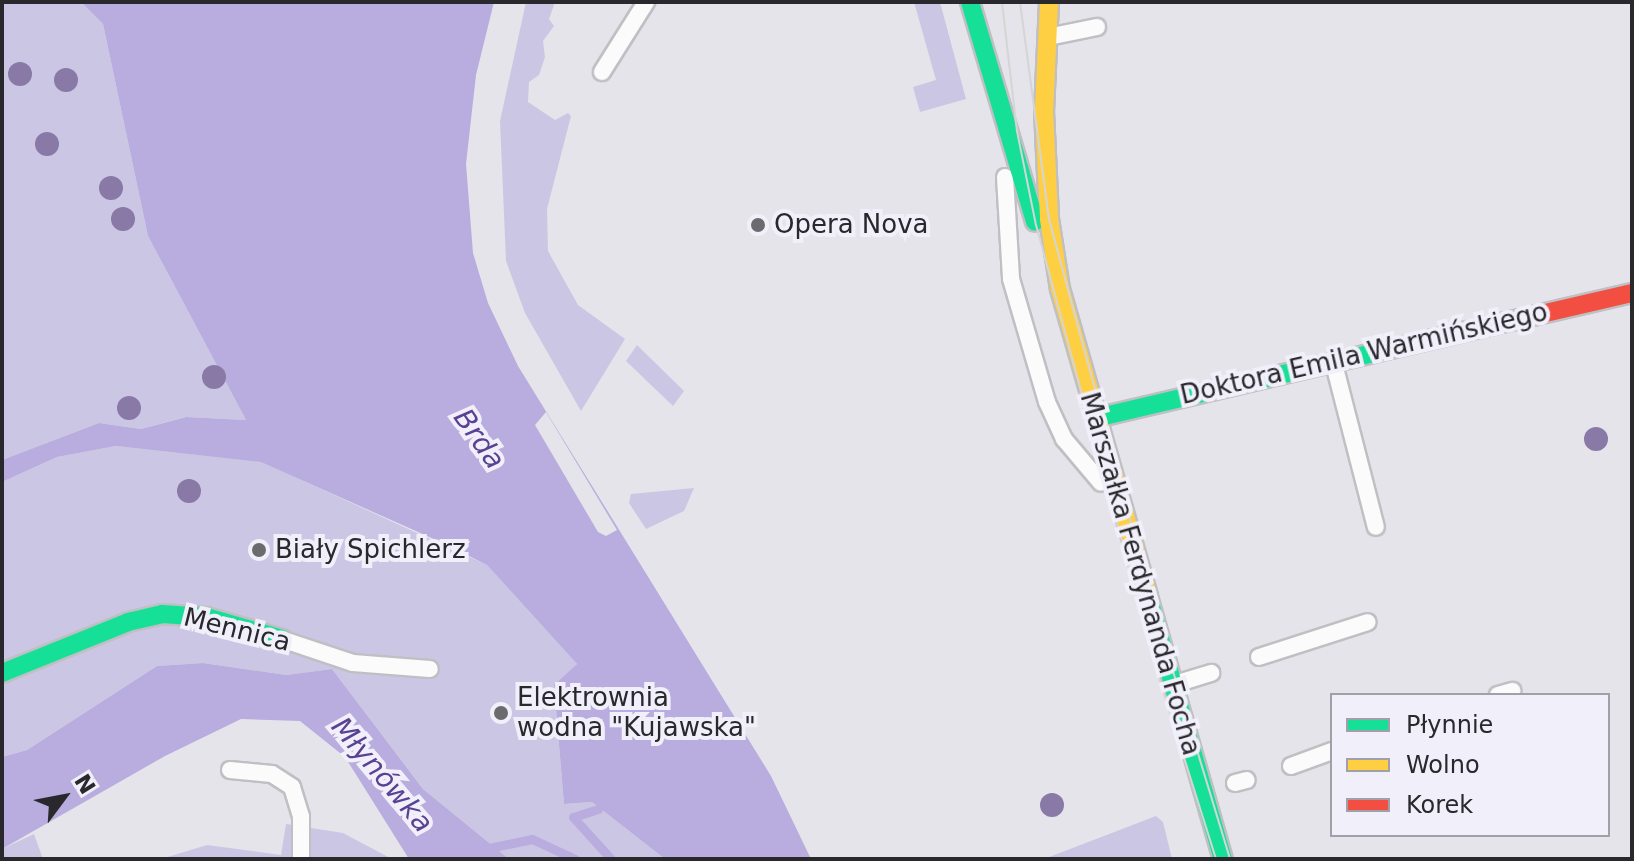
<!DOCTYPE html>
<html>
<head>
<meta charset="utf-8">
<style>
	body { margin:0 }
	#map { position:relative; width:1634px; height:861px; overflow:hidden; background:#e5e4ea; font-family:"DejaVu Sans",sans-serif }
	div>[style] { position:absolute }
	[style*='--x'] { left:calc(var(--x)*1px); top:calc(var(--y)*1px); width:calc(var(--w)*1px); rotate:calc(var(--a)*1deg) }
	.green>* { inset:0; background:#ccc6e5 }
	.water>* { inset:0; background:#b8adde }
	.pier>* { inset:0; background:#e5e4ea }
	.stream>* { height:9px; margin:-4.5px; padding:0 4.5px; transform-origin:4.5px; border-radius:4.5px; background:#b8adde }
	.roads { filter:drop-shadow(2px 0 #c0bfc3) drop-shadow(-2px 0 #c0bfc3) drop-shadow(0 2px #c0bfc3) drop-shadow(0 -2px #c0bfc3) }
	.lane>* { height:16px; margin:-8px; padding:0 8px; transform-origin:8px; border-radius:8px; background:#fbfbfc }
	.fast>* { height:18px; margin:-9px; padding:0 9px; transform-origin:9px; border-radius:9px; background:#16e098 }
	.slow>* { height:18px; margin:-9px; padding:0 9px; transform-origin:9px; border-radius:9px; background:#ffcf43 }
	.jam>* { height:18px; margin:-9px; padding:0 9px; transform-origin:9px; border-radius:9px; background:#f24e42 }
	.tram>* { height:2px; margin:-1px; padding:0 1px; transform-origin:1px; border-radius:1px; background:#d5d5d6 }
	.trees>* { width:24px; height:24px; margin:-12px; border-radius:50%; background:#8879a6 }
	.dots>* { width:22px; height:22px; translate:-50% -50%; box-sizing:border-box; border:4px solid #f1eff9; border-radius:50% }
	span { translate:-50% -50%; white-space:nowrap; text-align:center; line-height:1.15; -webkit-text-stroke:8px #f1eff9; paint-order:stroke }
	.poi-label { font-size:26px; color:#29282c }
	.left { translate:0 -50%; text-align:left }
	.street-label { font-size:26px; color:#29282c }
	.water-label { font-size:28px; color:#594293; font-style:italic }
	.frame { position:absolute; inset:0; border:4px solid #29282c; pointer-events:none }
	.legend { position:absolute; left:1330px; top:693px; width:280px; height:144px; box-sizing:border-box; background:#f1eff9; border:2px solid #a19fa7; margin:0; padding:10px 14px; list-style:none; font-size:24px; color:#29282c }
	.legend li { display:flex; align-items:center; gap:16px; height:40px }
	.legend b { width:40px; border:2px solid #a19fa7 }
	.north { position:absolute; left:24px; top:757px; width:80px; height:80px; -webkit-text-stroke:6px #f1eff9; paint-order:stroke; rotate:58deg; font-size:22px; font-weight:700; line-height:32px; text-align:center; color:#29282c }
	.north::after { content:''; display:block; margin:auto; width:28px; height:36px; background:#29282c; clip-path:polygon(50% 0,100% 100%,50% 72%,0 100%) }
</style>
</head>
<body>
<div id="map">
	<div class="green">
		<div style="clip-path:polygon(2px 2px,81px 2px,103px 24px,148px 236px,246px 420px,185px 417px,141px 429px,99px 423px,2px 460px)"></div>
		<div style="clip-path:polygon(526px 2px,555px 2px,549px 19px,554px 26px,543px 41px,545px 57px,539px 75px,529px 82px,528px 102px,555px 120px,568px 113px,571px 116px,547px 209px,548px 251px,578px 305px,625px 339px,581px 411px,525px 313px,506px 261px,500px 121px)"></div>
		<div style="clip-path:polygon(914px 2px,940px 2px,966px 99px,920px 112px,913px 87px,936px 80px)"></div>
		<div style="clip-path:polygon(637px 345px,684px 391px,673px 406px,626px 361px)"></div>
		<div style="clip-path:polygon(116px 446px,262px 462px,487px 565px,577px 664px,554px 686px,564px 804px,592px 802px,665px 859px,509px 859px,423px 789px,332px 669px,286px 675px,203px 663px,157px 666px,27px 750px,2px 757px,2px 482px,57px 457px)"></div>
		<div style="clip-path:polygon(694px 488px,684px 511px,646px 529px,629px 503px,631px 494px)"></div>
		<div style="clip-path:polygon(1156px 816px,1163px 822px,1172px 859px,1044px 859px)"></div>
		<div style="clip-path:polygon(286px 824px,343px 833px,392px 859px,161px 859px,207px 845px,281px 855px)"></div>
		<div style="clip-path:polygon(34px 834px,43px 859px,2px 859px,2px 849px)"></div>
	</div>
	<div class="water">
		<div style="clip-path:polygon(81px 2px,494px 2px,476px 75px,466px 164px,473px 253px,488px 303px,518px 366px,771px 776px,811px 859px,665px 859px,592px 802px,564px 804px,554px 685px,577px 664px,487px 565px,445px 544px,261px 462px,116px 446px,57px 457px,2px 482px,2px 460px,99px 423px,141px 429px,186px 417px,246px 420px,148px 236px,103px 24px)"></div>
		<div style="clip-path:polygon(203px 663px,286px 675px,332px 669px,423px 789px,509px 859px,409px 859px,345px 757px,300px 721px,241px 719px,165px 756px,2px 849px,2px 757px,27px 750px,157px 666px)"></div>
	</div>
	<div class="pier">
		<div style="clip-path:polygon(546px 412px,617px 530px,606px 536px,598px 532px,535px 425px)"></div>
	</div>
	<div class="stream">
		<div style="--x:598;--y:809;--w:26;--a:162"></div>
		<div style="--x:573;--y:817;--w:57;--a:47.9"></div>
		<div style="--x:484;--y:849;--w:49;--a:-11.8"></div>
		<div style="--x:532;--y:839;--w:47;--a:24.9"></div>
	</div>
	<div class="roads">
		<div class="lane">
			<div style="--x:1048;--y:37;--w:50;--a:-11.5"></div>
			<div style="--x:602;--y:72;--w:83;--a:-57.8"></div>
			<div style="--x:1005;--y:177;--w:102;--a:86.6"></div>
			<div style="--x:1011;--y:279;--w:128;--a:73.7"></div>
			<div style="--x:1047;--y:402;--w:41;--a:65.3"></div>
			<div style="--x:1064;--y:439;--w:57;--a:49.9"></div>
			<div style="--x:1334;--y:364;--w:168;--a:75.6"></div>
			<div style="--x:284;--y:640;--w:73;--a:18.4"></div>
			<div style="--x:353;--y:663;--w:77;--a:4.5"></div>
			<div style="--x:1259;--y:657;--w:114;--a:-17.8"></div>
			<div style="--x:1175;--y:684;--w:38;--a:-17"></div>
			<div style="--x:1498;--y:695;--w:15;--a:-16"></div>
			<div style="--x:1291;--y:766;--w:44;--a:-20.1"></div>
			<div style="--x:230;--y:770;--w:42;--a:5.4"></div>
			<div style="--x:272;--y:774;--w:24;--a:33"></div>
			<div style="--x:292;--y:787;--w:31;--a:73"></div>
			<div style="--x:301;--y:817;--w:42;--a:90"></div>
			<div style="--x:1235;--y:783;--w:12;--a:-14"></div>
		</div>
		<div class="fast">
			<div style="--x:970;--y:2;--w:229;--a:73.5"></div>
			<div style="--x:1096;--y:418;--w:426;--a:-13.2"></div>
			<div style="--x:1147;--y:593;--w:277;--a:74.1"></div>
			<div style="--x:2;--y:673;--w:136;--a:-22"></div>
			<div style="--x:128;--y:622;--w:35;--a:-13"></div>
			<div style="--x:162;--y:614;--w:44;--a:3.9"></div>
			<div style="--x:206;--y:617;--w:79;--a:16.1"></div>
		</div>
		<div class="slow">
			<div style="--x:1049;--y:2;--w:109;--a:92.6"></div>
			<div style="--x:1044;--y:111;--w:108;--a:87.3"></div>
			<div style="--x:1049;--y:219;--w:71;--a:81.1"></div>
			<div style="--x:1060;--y:289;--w:316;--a:74"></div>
		</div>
		<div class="jam">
			<div style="--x:1511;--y:321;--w:124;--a:-13"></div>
		</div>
	</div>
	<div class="tram">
		<div style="--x:1002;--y:2;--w:130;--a:83.4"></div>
		<div style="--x:1017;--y:131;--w:96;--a:78.6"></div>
		<div style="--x:1036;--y:225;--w:466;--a:74.8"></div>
		<div style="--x:1158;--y:675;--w:193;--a:72.5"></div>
		<div style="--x:1020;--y:2;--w:219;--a:82.4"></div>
		<div style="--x:1049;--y:219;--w:397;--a:74.9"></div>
		<div style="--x:1152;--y:602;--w:269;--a:73.1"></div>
	</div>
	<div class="trees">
		<div style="left:20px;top:74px"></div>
		<div style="left:66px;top:80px"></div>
		<div style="left:47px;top:144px"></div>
		<div style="left:111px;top:188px"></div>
		<div style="left:123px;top:219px"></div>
		<div style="left:214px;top:377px"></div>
		<div style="left:129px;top:408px"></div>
		<div style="left:1596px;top:439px"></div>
		<div style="left:189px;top:491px"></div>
		<div style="left:1052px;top:805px"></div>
	</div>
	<div class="dots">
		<div style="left:758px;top:225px;background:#6b6a6e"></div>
		<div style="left:259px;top:550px;background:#6b6a6e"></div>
		<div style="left:501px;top:713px;background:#6b6a6e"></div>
	</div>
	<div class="poi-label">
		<span class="left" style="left:774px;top:225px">Opera Nova</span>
		<span class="left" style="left:275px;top:550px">Biały Spichlerz</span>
		<span class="left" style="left:517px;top:713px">Elektrownia<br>wodna "Kujawska"</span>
	</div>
	<div class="street-label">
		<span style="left:1364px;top:354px;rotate:-13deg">Doktora Emila Warmińskiego</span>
		<span style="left:1140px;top:574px;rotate:74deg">Marszałka Ferdynanda Focha</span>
		<span style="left:237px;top:630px;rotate:14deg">Mennica</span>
	</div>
	<div class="water-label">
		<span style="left:479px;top:439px;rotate:55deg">Brda</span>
		<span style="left:382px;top:775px;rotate:50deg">Młynówka</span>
	</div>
	<div class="frame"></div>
	<ul class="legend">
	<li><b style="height:10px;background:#16e098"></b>Płynnie</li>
	<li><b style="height:10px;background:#ffcf43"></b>Wolno</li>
	<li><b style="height:10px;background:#f24e42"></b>Korek</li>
	</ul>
	<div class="north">N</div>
</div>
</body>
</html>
